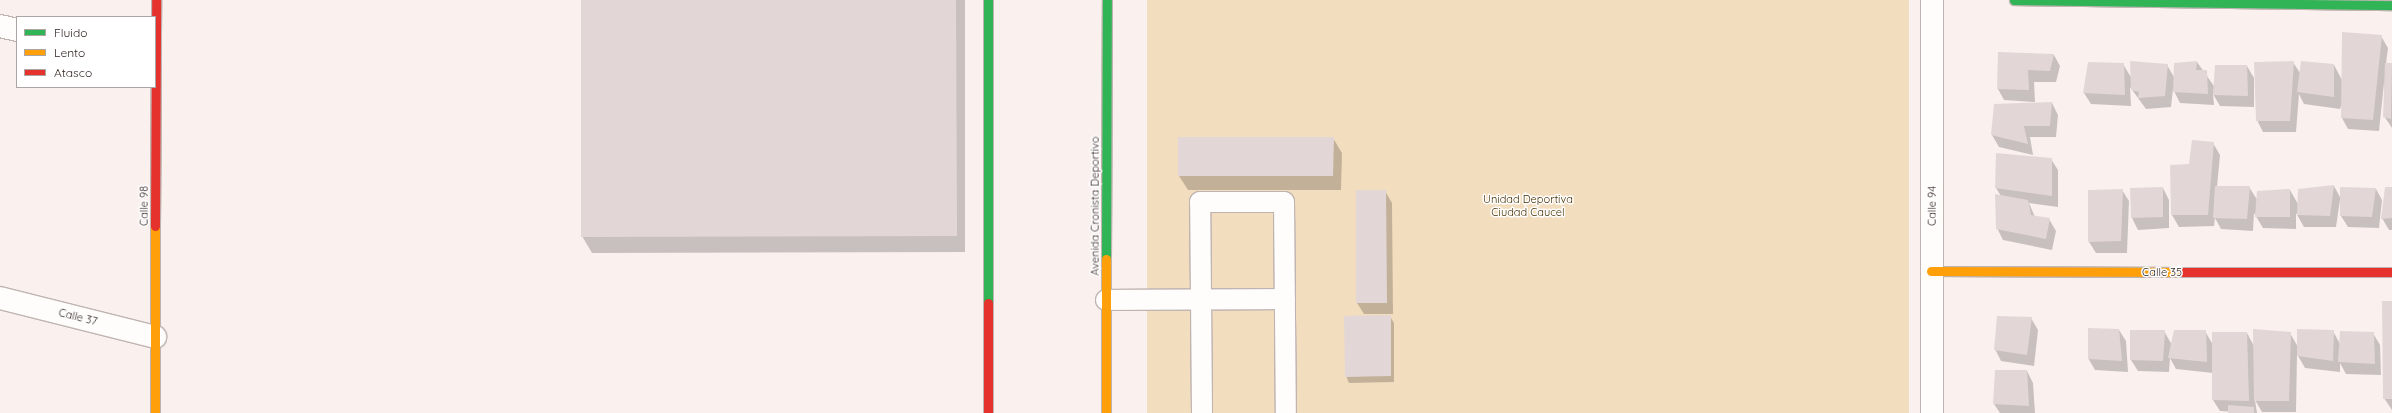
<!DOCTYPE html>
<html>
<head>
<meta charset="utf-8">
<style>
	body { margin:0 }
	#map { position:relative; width:2392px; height:413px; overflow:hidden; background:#faf1ee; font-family:Quicksand,sans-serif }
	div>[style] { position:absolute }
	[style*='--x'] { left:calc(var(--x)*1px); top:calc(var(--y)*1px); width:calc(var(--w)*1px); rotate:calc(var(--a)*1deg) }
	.green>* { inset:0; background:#f3ddbf }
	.shadow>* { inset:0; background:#0003 }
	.building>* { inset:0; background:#e2d7d6 }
	.roads { filter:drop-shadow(1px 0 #bfb4b2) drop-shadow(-1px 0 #bfb4b2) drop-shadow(0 1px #bfb4b2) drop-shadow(0 -1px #bfb4b2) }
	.lane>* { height:20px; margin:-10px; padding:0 10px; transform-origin:10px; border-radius:10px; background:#fefdfc }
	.street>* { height:22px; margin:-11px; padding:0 11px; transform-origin:11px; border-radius:11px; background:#fefdfc }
	.fast>* { height:9px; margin:-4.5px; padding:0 4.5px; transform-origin:4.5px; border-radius:4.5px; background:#30b455 }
	.slow>* { height:9px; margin:-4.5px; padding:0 4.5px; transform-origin:4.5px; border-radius:4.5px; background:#ff9f0a }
	.jam>* { height:9px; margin:-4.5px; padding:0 4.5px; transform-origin:4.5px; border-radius:4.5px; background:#e5322d }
	span { translate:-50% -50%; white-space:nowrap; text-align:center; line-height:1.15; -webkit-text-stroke:3px #fff; paint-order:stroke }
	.park-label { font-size:11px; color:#452e00 }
	.street-label { font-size:11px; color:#2c1e1b }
	.legend { position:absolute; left:16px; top:16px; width:140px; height:72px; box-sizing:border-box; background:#fff; border:1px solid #aba5a4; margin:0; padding:5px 7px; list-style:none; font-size:12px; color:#2c1e1b }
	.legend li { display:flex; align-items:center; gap:8px; height:20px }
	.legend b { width:20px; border:1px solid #aba5a4 }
</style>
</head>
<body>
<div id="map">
	<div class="green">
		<div style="clip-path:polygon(1147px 0,1909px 0,1909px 413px,1147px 413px)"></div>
	</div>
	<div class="shadow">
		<div style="clip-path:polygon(582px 0,965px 0,965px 252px,592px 253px,582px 236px)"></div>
		<div style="clip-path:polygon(2381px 36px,2388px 48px,2386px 64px,2392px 64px,2392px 128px,2384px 116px,2384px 83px,2379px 131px,2348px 129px,2342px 118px,2342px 103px,2340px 109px,2304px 104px,2299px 94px,2296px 132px,2263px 132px,2257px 120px,2293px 62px,2300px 73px,2334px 65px,2342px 80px)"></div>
		<div style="clip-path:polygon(1999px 53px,2054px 55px,2060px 66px,2056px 82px,2034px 82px,2035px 102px,2004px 100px,1998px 89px)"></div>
		<div style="clip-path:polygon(2197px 62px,2214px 86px,2247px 66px,2254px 78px,2254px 107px,2220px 106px,2213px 94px,2214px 105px,2180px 103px,2173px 89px,2171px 107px,2146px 109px,2130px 87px,2131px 106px,2091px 104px,2084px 93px,2123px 64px,2132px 79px,2167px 65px,2174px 77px)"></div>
		<div style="clip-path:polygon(2052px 103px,2058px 115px,2056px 137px,2030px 137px,2033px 155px,1999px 147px,1992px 135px)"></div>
		<div style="clip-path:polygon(1333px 138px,1342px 153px,1341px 190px,1188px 190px,1179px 176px)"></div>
		<div style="clip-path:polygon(2213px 143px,2220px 155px,2217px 187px,2249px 187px,2258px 201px,2290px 190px,2298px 204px,2334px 186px,2341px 199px,2376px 189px,2382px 200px,2379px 228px,2348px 227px,2341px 216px,2340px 200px,2336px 227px,2304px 227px,2296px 213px,2296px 229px,2263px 228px,2254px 213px,2253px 231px,2221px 229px,2215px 218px,2214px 226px,2179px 227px,2172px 215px,2171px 166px,2190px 165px)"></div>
		<div style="clip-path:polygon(2051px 159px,2058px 170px,2058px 207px,2029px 203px,2035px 217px,2049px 219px,2056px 231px,2052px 250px,2003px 240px,1997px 228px,2001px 196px,1996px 188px)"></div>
		<div style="clip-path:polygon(2163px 188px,2169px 200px,2169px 228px,2138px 230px,2132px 218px,2131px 189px)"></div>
		<div style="clip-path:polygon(2392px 188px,2392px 230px,2389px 230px,2382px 218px)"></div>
		<div style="clip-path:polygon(2122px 190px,2129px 201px,2127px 253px,2096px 253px,2089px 242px)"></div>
		<div style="clip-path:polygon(1385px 191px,1392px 203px,1393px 314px,1364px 314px,1357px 303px)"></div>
		<div style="clip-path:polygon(2392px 302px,2392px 410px,2384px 398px)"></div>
		<div style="clip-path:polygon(1390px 316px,1394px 323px,1394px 382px,1349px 383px,1346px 376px)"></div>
		<div style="clip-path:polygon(2031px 318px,2038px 330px,2034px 366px,2001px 361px,1995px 349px)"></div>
		<div style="clip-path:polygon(2119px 330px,2126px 341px,2128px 372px,2095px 370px,2088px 358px)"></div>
		<div style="clip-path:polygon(2164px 331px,2172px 345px,2205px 331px,2213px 345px,2247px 333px,2254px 346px,2290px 333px,2298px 347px,2333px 331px,2340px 344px,2373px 333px,2380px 345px,2381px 375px,2346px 374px,2340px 363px,2340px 372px,2305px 368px,2297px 354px,2296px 412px,2262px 412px,2255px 400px,2257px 413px,2220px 411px,2213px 400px,2213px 373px,2176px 369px,2170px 358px,2169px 372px,2138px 371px,2131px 360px)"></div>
		<div style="clip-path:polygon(2027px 371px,2033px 383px,2035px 413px,2000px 413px,1994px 404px)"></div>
	</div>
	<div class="building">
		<div style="clip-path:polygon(581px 0,956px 0,957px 236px,581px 237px)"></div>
		<div style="clip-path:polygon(2342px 32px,2382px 35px,2373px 120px,2341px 118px)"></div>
		<div style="clip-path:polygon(1998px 52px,2054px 54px,2050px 71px,2028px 70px,2029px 90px,1997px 89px)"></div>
		<div style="clip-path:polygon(2130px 61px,2168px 64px,2165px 96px,2138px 98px,2139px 92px,2131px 90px)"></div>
		<div style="clip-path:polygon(2197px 61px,2196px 70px,2207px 70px,2208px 94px,2173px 92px,2174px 63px)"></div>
		<div style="clip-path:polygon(2294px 61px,2290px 121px,2256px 121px,2254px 62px)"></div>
		<div style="clip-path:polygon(2301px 61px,2334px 64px,2334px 97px,2297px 92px)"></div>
		<div style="clip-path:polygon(2088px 62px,2124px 63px,2125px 95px,2083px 93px)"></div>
		<div style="clip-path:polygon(2385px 63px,2392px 63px,2391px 119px,2383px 117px)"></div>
		<div style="clip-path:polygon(2215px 65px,2247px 65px,2248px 96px,2213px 95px)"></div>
		<div style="clip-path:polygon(2052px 102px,2050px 126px,2024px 126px,2028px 144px,1991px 135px,1994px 104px)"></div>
		<div style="clip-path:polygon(1178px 137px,1334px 137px,1333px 176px,1178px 176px)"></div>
		<div style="clip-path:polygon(2192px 140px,2214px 142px,2208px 215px,2171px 215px,2170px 165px,2189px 164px)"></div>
		<div style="clip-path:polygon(1996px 153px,2052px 158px,2052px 196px,1995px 188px)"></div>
		<div style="clip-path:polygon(2334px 185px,2330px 216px,2297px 215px,2298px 189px)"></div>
		<div style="clip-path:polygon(2215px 186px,2250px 186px,2247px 219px,2213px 218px)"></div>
		<div style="clip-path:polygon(2163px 187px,2163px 217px,2131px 218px,2130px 188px)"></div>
		<div style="clip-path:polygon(2340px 187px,2376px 188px,2372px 217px,2340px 216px)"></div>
		<div style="clip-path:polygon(2385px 187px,2392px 187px,2392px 218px,2381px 219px)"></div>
		<div style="clip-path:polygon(2123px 189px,2121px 241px,2088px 242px,2088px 190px)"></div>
		<div style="clip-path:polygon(2290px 189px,2290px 217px,2255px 217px,2257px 191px)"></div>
		<div style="clip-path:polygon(1356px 190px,1386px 190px,1387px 303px,1356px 303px)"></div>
		<div style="clip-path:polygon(1995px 194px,2028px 200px,2031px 215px,2050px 218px,2046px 239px,1996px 229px)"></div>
		<div style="clip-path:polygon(2382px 301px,2392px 301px,2392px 399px,2383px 399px)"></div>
		<div style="clip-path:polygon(1391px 315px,1391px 376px,1345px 377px,1344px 316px)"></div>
		<div style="clip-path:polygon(1997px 316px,2032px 317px,2027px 355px,1994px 350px)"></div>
		<div style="clip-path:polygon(2088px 328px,2119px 329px,2122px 361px,2088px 359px)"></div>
		<div style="clip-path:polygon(2253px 329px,2291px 332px,2289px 401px,2254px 401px)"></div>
		<div style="clip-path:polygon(2297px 329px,2334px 330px,2333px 361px,2297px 356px)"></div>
		<div style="clip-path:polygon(2130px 330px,2165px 330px,2163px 361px,2130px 360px)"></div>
		<div style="clip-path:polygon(2174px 330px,2206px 330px,2207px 362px,2168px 358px)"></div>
		<div style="clip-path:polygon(2340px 331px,2374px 332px,2375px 364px,2338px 362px)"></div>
		<div style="clip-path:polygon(2212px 332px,2247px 332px,2249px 401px,2212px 400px)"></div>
		<div style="clip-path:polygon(1995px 370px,2027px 370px,2029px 406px,1993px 404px)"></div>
		<div style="clip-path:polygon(2228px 405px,2254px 407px,2254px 413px,2228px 413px)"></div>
	</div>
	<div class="roads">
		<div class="lane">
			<div style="--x:1106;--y:300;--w:179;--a:-0.3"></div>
			<div style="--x:1202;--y:413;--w:211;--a:-90.5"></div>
			<div style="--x:1200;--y:202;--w:84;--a:0"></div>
			<div style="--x:1284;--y:202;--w:211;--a:89.5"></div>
		</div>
		<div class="street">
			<div style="--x:0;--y:26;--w:17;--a:13"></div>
			<div style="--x:0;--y:298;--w:160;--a:14.1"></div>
			<div style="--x:1932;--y:413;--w:413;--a:-90"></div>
		</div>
		<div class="fast">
			<div style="--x:988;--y:0;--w:303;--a:90"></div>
			<div style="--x:2014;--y:0;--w:378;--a:0.8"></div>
			<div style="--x:1106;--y:259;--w:259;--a:-89.8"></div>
		</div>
		<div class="slow">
			<div style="--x:1931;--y:271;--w:252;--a:0.2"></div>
			<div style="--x:155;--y:413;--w:187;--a:-90"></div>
			<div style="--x:1106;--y:413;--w:154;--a:-90"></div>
		</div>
		<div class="jam">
			<div style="--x:155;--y:226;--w:226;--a:-89.7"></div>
			<div style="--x:2183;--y:272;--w:209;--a:0"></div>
			<div style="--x:988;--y:303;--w:110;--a:90"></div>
		</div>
	</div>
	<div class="park-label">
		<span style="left:1528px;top:206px">Unidad Deportiva<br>Ciudad Caucel</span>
	</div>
	<div class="street-label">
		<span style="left:144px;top:206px;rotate:-90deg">Calle 98</span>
		<span style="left:1095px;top:206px;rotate:-90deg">Avenida Cronista Deportivo</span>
		<span style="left:1932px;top:206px;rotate:-90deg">Calle 94</span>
		<span style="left:2162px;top:272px">Calle 35</span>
		<span style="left:78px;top:317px;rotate:14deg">Calle 37</span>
	</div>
	<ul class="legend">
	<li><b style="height:5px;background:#30b455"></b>Fluido</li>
	<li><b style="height:5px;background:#ff9f0a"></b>Lento</li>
	<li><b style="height:5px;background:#e5322d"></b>Atasco</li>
	</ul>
</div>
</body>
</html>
